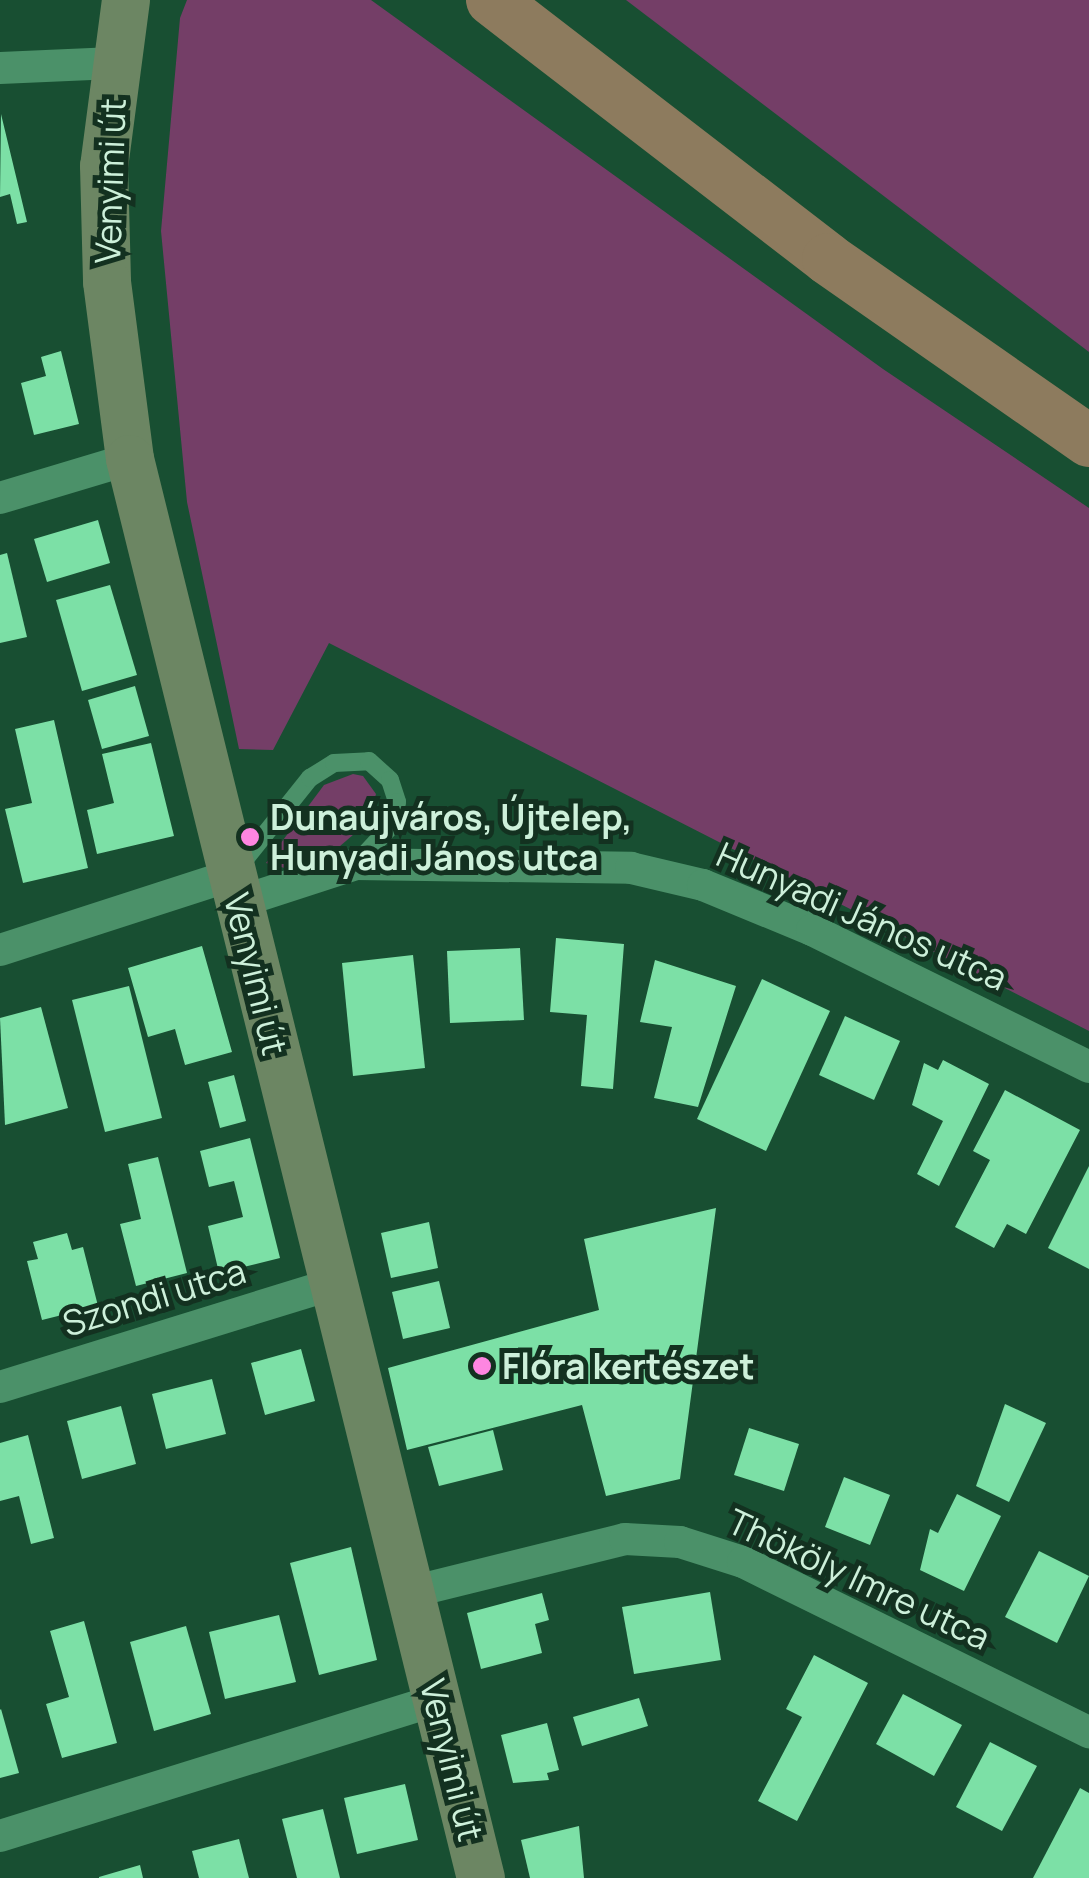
<!DOCTYPE html>
<html>
<head>
<meta charset="utf-8">
<style>
	body { margin:0 }
	#map { position:relative; width:1089px; height:1878px; overflow:hidden; background:#184f32; font-family:Manrope,sans-serif }
	div>[style] { position:absolute }
	[style*='--x'] { left:calc(var(--x)*1px); top:calc(var(--y)*1px); width:calc(var(--w)*1px); rotate:calc(var(--a)*1deg) }
	.green>* { inset:0; background:#743e67 }
	.building>* { inset:0; background:#7ce0a6 }
	.lane>* { height:18px; margin:-9px; padding:0 9px; transform-origin:9px; border-radius:9px; background:#4b9169 }
	.street>* { height:32px; margin:-16px; padding:0 16px; transform-origin:16px; border-radius:16px; background:#4b9169 }
	.secondary>* { height:48px; margin:-24px; padding:0 24px; transform-origin:24px; border-radius:24px; background:#6c8663 }
	.primary>* { height:52px; margin:-26px; padding:0 26px; transform-origin:26px; border-radius:26px; background:#8d7b5e }
	.dots>* { width:28px; height:28px; translate:-50% -50%; box-sizing:border-box; border:5px solid #133120; border-radius:50% }
	span { translate:-50% -50%; white-space:nowrap; text-align:center; line-height:1.15; -webkit-text-stroke:10px #133120; paint-order:stroke }
	.street-label { font-size:35px; color:#cdf0da }
	.poi-label { font-size:35px; color:#cdf0da; font-weight:700 }
	.left { translate:0 -50%; text-align:left }
</style>
</head>
<body>
<div id="map">
	<div class="green">
		<div style="clip-path:polygon(187px 0,371px 0,883px 369px,1089px 508px,1089px 1031px,329px 643px,273px 750px,239px 749px,187px 502px,161px 231px,180px 18px)"></div>
		<div style="clip-path:polygon(626px 0,1089px 0,1089px 352px)"></div>
		<div style="clip-path:polygon(353px 774px,363px 776px,376px 794px,368px 822px,325px 859px,292px 870px,266px 863px,324px 785px)"></div>
	</div>
	<div class="building">
		<div style="clip-path:polygon(1px 114px,27px 222px,17px 224px,10px 194px,0 197px)"></div>
		<div style="clip-path:polygon(61px 351px,79px 424px,34px 435px,21px 383px,46px 376px,41px 357px)"></div>
		<div style="clip-path:polygon(98px 520px,110px 563px,47px 582px,34px 539px)"></div>
		<div style="clip-path:polygon(7px 553px,27px 637px,0 643px,0 555px)"></div>
		<div style="clip-path:polygon(110px 585px,137px 675px,82px 691px,56px 600px)"></div>
		<div style="clip-path:polygon(135px 686px,149px 736px,102px 749px,88px 700px)"></div>
		<div style="clip-path:polygon(54px 720px,88px 868px,23px 883px,5px 809px,32px 803px,15px 729px)"></div>
		<div style="clip-path:polygon(151px 743px,174px 836px,97px 854px,87px 810px,114px 803px,102px 754px)"></div>
		<div style="clip-path:polygon(556px 938px,624px 944px,613px 1089px,581px 1086px,587px 1015px,550px 1012px)"></div>
		<div style="clip-path:polygon(202px 946px,232px 1052px,185px 1065px,175px 1029px,148px 1037px,128px 968px)"></div>
		<div style="clip-path:polygon(520px 948px,524px 1020px,450px 1023px,447px 951px)"></div>
		<div style="clip-path:polygon(413px 955px,425px 1068px,353px 1076px,342px 963px)"></div>
		<div style="clip-path:polygon(655px 960px,736px 986px,698px 1107px,654px 1098px,672px 1027px,640px 1022px)"></div>
		<div style="clip-path:polygon(762px 979px,830px 1011px,766px 1151px,697px 1119px)"></div>
		<div style="clip-path:polygon(129px 986px,162px 1118px,105px 1132px,72px 1000px)"></div>
		<div style="clip-path:polygon(41px 1007px,68px 1108px,5px 1125px,0 1018px)"></div>
		<div style="clip-path:polygon(845px 1016px,900px 1041px,874px 1100px,819px 1075px)"></div>
		<div style="clip-path:polygon(943px 1060px,989px 1084px,939px 1186px,917px 1174px,943px 1121px,912px 1105px,924px 1063px,938px 1070px)"></div>
		<div style="clip-path:polygon(234px 1075px,246px 1121px,220px 1128px,208px 1082px)"></div>
		<div style="clip-path:polygon(1005px 1090px,1080px 1130px,1026px 1234px,1007px 1224px,994px 1248px,955px 1227px,990px 1160px,973px 1151px)"></div>
		<div style="clip-path:polygon(250px 1138px,280px 1258px,219px 1273px,208px 1226px,243px 1217px,234px 1181px,209px 1187px,200px 1151px)"></div>
		<div style="clip-path:polygon(158px 1157px,187px 1273px,136px 1286px,120px 1224px,141px 1219px,128px 1164px)"></div>
		<div style="clip-path:polygon(1089px 1166px,1089px 1269px,1048px 1248px)"></div>
		<div style="clip-path:polygon(716px 1208px,680px 1479px,606px 1496px,582px 1405px,407px 1450px,388px 1368px,599px 1310px,584px 1239px)"></div>
		<div style="clip-path:polygon(429px 1222px,438px 1268px,391px 1278px,381px 1233px)"></div>
		<div style="clip-path:polygon(67px 1233px,72px 1250px,83px 1247px,98px 1306px,42px 1320px,27px 1261px,38px 1259px,33px 1242px)"></div>
		<div style="clip-path:polygon(439px 1281px,450px 1328px,403px 1339px,392px 1292px)"></div>
		<div style="clip-path:polygon(301px 1349px,315px 1401px,265px 1415px,251px 1363px)"></div>
		<div style="clip-path:polygon(212px 1379px,226px 1434px,166px 1449px,152px 1394px)"></div>
		<div style="clip-path:polygon(1005px 1404px,1046px 1423px,1009px 1502px,976px 1486px)"></div>
		<div style="clip-path:polygon(121px 1406px,136px 1464px,82px 1479px,67px 1421px)"></div>
		<div style="clip-path:polygon(749px 1428px,799px 1444px,784px 1491px,734px 1475px)"></div>
		<div style="clip-path:polygon(493px 1430px,503px 1470px,439px 1486px,428px 1447px)"></div>
		<div style="clip-path:polygon(28px 1435px,54px 1538px,31px 1544px,19px 1496px,0 1501px,0 1443px)"></div>
		<div style="clip-path:polygon(844px 1477px,890px 1495px,870px 1545px,825px 1527px)"></div>
		<div style="clip-path:polygon(957px 1494px,1001px 1516px,964px 1591px,920px 1570px,930px 1529px,938px 1533px)"></div>
		<div style="clip-path:polygon(351px 1547px,377px 1660px,319px 1675px,290px 1563px)"></div>
		<div style="clip-path:polygon(1039px 1551px,1089px 1576px,1057px 1643px,1005px 1617px)"></div>
		<div style="clip-path:polygon(710px 1592px,721px 1660px,634px 1674px,622px 1607px)"></div>
		<div style="clip-path:polygon(542px 1593px,549px 1620px,535px 1624px,542px 1653px,481px 1669px,467px 1613px)"></div>
		<div style="clip-path:polygon(279px 1615px,296px 1682px,225px 1699px,209px 1632px)"></div>
		<div style="clip-path:polygon(84px 1621px,117px 1743px,62px 1758px,46px 1704px,69px 1697px,50px 1631px)"></div>
		<div style="clip-path:polygon(186px 1626px,211px 1714px,154px 1731px,130px 1642px)"></div>
		<div style="clip-path:polygon(814px 1655px,868px 1683px,797px 1821px,758px 1801px,802px 1717px,786px 1709px)"></div>
		<div style="clip-path:polygon(903px 1694px,962px 1725px,934px 1776px,876px 1744px)"></div>
		<div style="clip-path:polygon(639px 1698px,648px 1726px,582px 1746px,573px 1717px)"></div>
		<div style="clip-path:polygon(1px 1709px,19px 1773px,0 1778px,0 1710px)"></div>
		<div style="clip-path:polygon(547px 1723px,559px 1770px,547px 1773px,549px 1780px,513px 1783px,501px 1735px)"></div>
		<div style="clip-path:polygon(990px 1742px,1037px 1766px,1002px 1831px,956px 1807px)"></div>
		<div style="clip-path:polygon(405px 1784px,418px 1840px,357px 1854px,344px 1798px)"></div>
		<div style="clip-path:polygon(1080px 1788px,1089px 1793px,1089px 1878px,1033px 1878px)"></div>
		<div style="clip-path:polygon(323px 1809px,340px 1878px,297px 1878px,282px 1819px)"></div>
		<div style="clip-path:polygon(579px 1826px,584px 1878px,530px 1878px,521px 1840px)"></div>
		<div style="clip-path:polygon(239px 1839px,249px 1878px,199px 1878px,192px 1851px)"></div>
		<div style="clip-path:polygon(140px 1865px,143px 1878px,99px 1878px,99px 1877px)"></div>
	</div>
	<div class="lane">
		<div style="--x:237;--y:869;--w:117;--a:-51.3"></div>
		<div style="--x:310;--y:778;--w:28;--a:-32"></div>
		<div style="--x:334;--y:763;--w:35;--a:-3"></div>
		<div style="--x:369;--y:761;--w:28;--a:42"></div>
		<div style="--x:390;--y:780;--w:23;--a:72"></div>
		<div style="--x:397;--y:802;--w:24;--a:102"></div>
		<div style="--x:392;--y:825;--w:53;--a:132.7"></div>
	</div>
	<div class="street">
		<div style="--x:0;--y:68;--w:114;--a:-2.5"></div>
		<div style="--x:0;--y:498;--w:136;--a:-16.7"></div>
		<div style="--x:239;--y:902;--w:123;--a:-18"></div>
		<div style="--x:356;--y:864;--w:275;--a:0.8"></div>
		<div style="--x:631;--y:868;--w:74;--a:13.3"></div>
		<div style="--x:703;--y:885;--w:118;--a:22.4"></div>
		<div style="--x:812;--y:930;--w:309;--a:26.3"></div>
		<div style="--x:0;--y:950;--w:244;--a:-17.9"></div>
		<div style="--x:0;--y:1387;--w:348;--a:-17.2"></div>
		<div style="--x:411;--y:1592;--w:220;--a:-13.9"></div>
		<div style="--x:625;--y:1539;--w:55;--a:3.1"></div>
		<div style="--x:680;--y:1542;--w:66;--a:17.6"></div>
		<div style="--x:743;--y:1562;--w:386;--a:26.2"></div>
		<div style="--x:0;--y:1836;--w:458;--a:-17.3"></div>
	</div>
	<div class="secondary">
		<div style="--x:126;--y:0;--w:167;--a:97.5"></div>
		<div style="--x:104;--y:166;--w:116;--a:88.5"></div>
		<div style="--x:107;--y:282;--w:178;--a:82.6"></div>
		<div style="--x:130;--y:459;--w:1462;--a:76.11"></div>
	</div>
	<div class="primary">
		<div style="--x:492;--y:0;--w:424;--a:37.6"></div>
		<div style="--x:828;--y:259;--w:318;--a:34.9"></div>
	</div>
	<div class="dots">
		<div style="left:250px;top:837px;background:#fe86e1"></div>
		<div style="left:482px;top:1366px;background:#fe86e1"></div>
	</div>
	<div class="street-label">
		<span style="left:110px;top:181px;rotate:-88deg">Venyimi út</span>
		<span style="left:862px;top:916px;rotate:24deg">Hunyadi János utca</span>
		<span style="left:256px;top:974px;rotate:76deg">Venyimi út</span>
		<span style="left:154px;top:1297px;rotate:-17deg">Szondi utca</span>
		<span style="left:859px;top:1579px;rotate:25deg">Thököly Imre utca</span>
		<span style="left:452px;top:1760px;rotate:76deg">Venyimi út</span>
	</div>
	<div class="poi-label">
		<span class="left" style="left:270px;top:837px">Dunaújváros, Újtelep,<br>Hunyadi János utca</span>
		<span class="left" style="left:502px;top:1366px">Flóra kertészet</span>
	</div>
</div>
</body>
</html>
